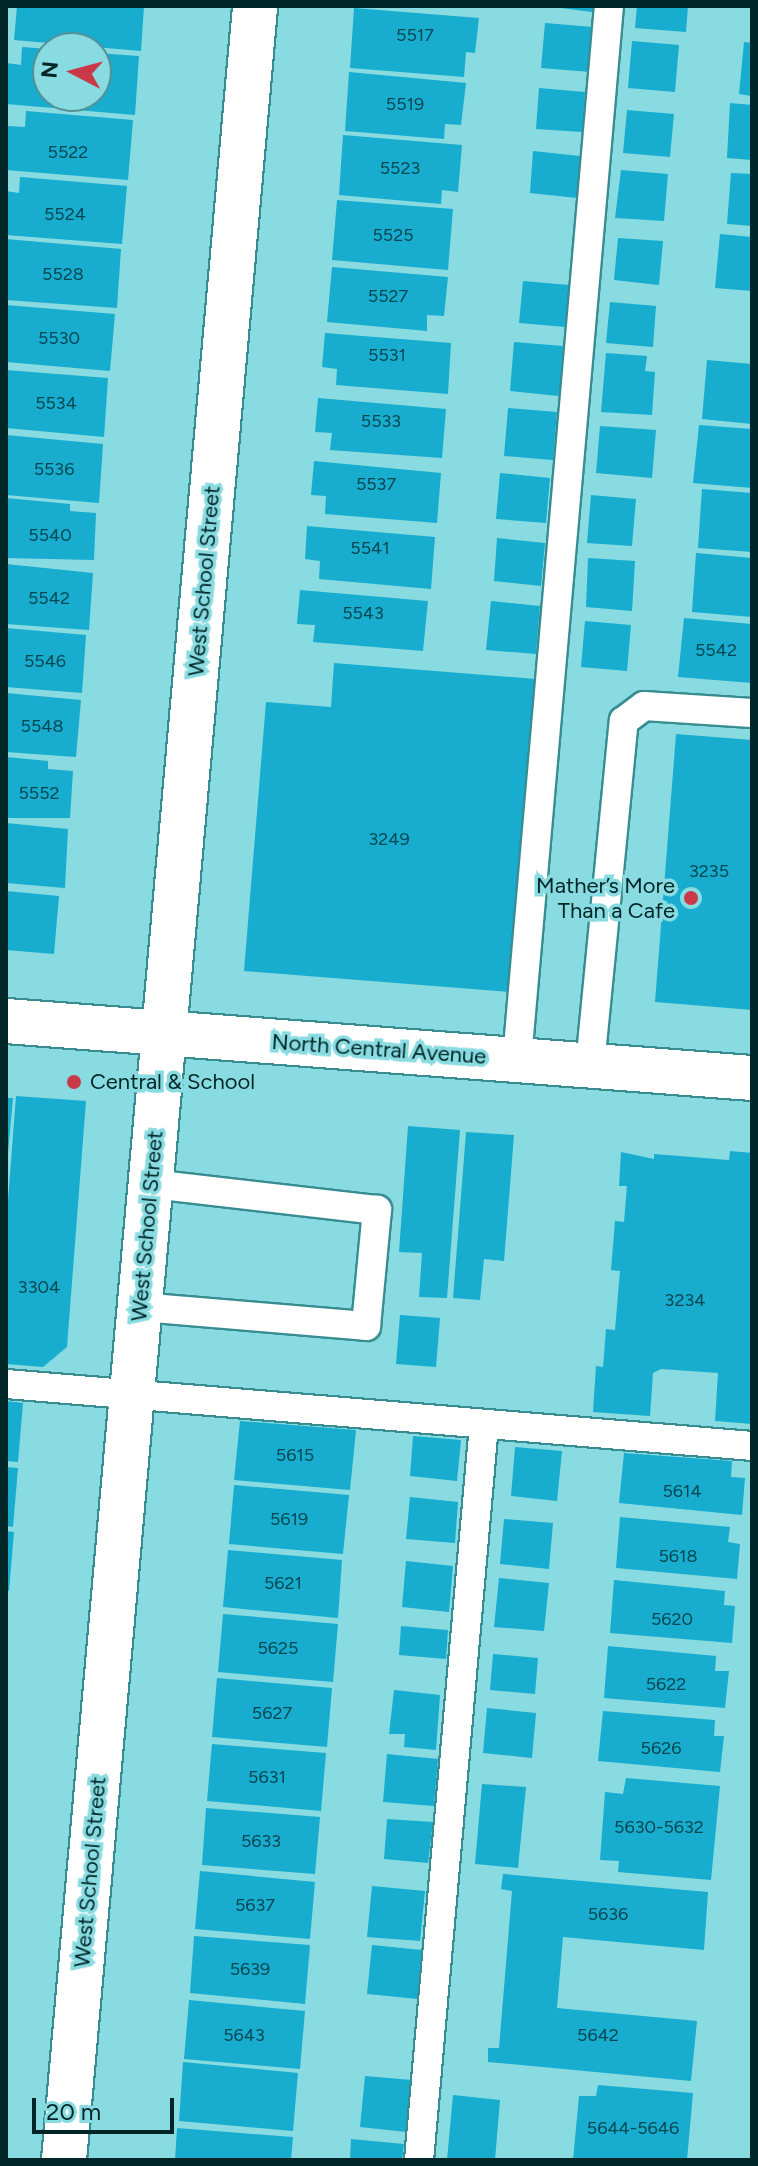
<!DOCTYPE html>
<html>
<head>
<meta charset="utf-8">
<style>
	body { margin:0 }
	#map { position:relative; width:758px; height:2166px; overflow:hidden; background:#88dbe0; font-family:Figtree,sans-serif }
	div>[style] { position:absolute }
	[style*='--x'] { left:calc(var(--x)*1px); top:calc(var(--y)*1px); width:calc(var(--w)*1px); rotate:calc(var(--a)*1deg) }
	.building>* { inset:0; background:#18accf }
	.roads { filter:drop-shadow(2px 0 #378d91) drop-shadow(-2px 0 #378d91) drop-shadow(0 2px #378d91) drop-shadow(0 -2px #378d91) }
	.lane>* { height:28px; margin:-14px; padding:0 14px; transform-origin:14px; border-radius:14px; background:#fff }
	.street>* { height:44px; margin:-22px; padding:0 22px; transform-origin:22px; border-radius:22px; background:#fff }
	.secondary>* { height:44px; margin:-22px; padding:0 22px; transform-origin:22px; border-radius:22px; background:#fff }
	.dots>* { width:22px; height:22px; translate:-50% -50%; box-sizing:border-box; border:4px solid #88dbe0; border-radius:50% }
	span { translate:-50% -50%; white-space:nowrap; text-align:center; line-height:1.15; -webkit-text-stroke:7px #88dbe0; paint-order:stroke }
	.number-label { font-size:18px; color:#064751 }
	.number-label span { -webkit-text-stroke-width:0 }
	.street-label { font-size:22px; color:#002527 }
	.poi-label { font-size:22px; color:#002527 }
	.right { translate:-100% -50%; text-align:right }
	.left { translate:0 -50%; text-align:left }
	.frame { position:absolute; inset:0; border:8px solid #002527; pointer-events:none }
	.north { position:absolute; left:32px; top:32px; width:80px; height:80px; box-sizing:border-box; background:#88dbe0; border:2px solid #529296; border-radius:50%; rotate:276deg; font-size:22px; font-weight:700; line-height:32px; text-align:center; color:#002527 }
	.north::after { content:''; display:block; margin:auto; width:28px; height:36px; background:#c93947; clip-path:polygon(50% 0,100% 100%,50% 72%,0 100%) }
	.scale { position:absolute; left:32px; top:2098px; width:142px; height:36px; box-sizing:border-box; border:4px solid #002527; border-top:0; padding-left:10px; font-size:24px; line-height:28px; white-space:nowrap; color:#002527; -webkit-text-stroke:6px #88dbe0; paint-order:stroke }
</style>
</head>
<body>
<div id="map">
	<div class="building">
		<div style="clip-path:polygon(17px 6px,144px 6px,141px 51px,14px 40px)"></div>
		<div style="clip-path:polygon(546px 6px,593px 6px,592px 12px)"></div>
		<div style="clip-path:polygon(637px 6px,688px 6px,686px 32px,635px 28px)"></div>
		<div style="clip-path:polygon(354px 8px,479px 18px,475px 53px,466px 52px,464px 77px,350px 68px)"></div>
		<div style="clip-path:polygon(545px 23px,593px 27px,590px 72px,541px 68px)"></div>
		<div style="clip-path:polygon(632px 41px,679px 45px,675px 92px,628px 88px)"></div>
		<div style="clip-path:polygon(744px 42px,752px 43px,752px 96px,739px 94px)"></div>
		<div style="clip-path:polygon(22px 47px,48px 49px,48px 96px,96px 96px,96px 53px,139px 56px,135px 115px,6px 104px,6px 63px,21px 65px)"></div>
		<div style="clip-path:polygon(349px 72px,466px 83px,461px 125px,445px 124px,444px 139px,345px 131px)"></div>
		<div style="clip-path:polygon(539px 88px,585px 92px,582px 132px,536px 129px)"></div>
		<div style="clip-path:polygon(730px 103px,752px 105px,752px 160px,727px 158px)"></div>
		<div style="clip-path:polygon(627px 110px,674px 114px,670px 157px,623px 153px)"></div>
		<div style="clip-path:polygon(26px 111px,133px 120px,128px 180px,6px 170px,7px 126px,25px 127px)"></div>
		<div style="clip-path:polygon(343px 135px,462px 145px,458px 192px,442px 190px,441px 204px,339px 195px)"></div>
		<div style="clip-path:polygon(533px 151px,580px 156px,577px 198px,530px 193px)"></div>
		<div style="clip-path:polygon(621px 170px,668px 174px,664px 221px,615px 218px)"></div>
		<div style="clip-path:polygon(731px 173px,752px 174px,752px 226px,727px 224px)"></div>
		<div style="clip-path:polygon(20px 177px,127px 186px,122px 244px,6px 235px,6px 191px,19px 193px)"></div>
		<div style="clip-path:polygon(337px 200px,453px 209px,448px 270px,332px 260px)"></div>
		<div style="clip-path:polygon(720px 234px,752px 237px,752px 291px,715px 288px)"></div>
		<div style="clip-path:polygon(618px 238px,663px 241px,659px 285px,614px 280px)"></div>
		<div style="clip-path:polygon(6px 239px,121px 249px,117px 308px,6px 300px)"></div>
		<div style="clip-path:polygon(332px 267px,448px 277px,444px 316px,427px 315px,427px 331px,327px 322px)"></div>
		<div style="clip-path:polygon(523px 281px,569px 285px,566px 327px,519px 323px)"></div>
		<div style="clip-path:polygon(610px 302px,656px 306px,653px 347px,606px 343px)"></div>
		<div style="clip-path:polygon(6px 305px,115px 314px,110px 371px,6px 362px)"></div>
		<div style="clip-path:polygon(325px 333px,451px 343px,448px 394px,336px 385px,337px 369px,322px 367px)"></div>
		<div style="clip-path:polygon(514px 342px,563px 346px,559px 396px,510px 391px)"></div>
		<div style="clip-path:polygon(606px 353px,647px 356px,645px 371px,655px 372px,652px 415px,601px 412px)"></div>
		<div style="clip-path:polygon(707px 360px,752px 364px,752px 424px,702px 419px)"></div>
		<div style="clip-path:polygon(6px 370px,108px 378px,104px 437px,6px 428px)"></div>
		<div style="clip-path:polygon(318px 398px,446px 409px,442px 458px,330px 450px,332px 433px,315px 432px)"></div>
		<div style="clip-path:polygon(508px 408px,557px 412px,553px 460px,504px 456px)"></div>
		<div style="clip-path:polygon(699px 425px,752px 429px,752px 488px,693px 483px)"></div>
		<div style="clip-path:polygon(600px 426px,656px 430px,652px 478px,596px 473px)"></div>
		<div style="clip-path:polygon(6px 435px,103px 444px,99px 503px,6px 495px)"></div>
		<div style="clip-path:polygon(314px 461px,441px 473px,437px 523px,325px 514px,326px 496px,311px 495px)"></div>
		<div style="clip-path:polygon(500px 473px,550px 478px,546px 523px,496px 519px)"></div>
		<div style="clip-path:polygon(702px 489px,752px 493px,752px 552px,698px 548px)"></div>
		<div style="clip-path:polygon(591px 495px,636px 499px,632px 546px,587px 543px)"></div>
		<div style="clip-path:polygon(6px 498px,70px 504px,70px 511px,96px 513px,94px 560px,6px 558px)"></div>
		<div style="clip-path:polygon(307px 526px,435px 537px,431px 589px,319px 579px,320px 561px,305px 559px)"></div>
		<div style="clip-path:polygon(497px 538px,545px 543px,541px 586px,494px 581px)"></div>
		<div style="clip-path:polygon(696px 553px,752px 558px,752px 617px,692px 612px)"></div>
		<div style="clip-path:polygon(588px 558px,635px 561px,632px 611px,586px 607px)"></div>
		<div style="clip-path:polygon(6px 564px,93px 573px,89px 630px,6px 624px)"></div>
		<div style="clip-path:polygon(300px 590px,428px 601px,423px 651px,313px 642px,315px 625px,297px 624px)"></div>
		<div style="clip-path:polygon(491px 601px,540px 606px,536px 654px,486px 650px)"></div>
		<div style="clip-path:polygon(684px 618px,752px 624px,752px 683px,678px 677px)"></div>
		<div style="clip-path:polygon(585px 621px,631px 625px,627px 671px,581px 667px)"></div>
		<div style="clip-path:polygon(6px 628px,86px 635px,82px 693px,6px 687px)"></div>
		<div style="clip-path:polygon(334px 663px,536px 679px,510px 992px,244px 971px,266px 702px,331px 707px)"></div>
		<div style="clip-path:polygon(6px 693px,81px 700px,76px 757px,6px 752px)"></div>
		<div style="clip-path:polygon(676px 734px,752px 740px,752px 1010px,655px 1002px)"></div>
		<div style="clip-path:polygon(6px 757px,48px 761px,48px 769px,73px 771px,70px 818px,6px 818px)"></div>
		<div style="clip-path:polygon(6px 823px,68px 829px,65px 888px,6px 883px)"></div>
		<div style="clip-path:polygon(6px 891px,59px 896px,54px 954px,6px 950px)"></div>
		<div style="clip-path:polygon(16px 1096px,86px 1101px,67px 1347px,43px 1367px,6px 1364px,6px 1227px)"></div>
		<div style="clip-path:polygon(6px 1098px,13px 1098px,8px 1153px,6px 1153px)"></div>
		<div style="clip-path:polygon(408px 1126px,460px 1130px,447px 1298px,419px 1297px,422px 1253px,399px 1252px)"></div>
		<div style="clip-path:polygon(466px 1132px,514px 1135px,504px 1261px,484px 1259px,480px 1300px,453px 1298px)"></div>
		<div style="clip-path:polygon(730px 1151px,752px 1153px,752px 1424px,715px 1421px,718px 1373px,661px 1369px,653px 1373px,650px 1416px,593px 1412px,596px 1366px,603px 1367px,606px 1329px,615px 1330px,620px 1271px,611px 1270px,615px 1221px,624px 1222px,627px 1186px,619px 1186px,621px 1152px,654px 1159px,654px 1154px,729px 1160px)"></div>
		<div style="clip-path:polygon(400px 1315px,440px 1318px,436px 1367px,396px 1364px)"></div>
		<div style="clip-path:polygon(6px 1401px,23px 1403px,18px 1462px,6px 1461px)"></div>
		<div style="clip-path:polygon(240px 1421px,356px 1430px,350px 1490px,234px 1480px)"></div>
		<div style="clip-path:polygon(413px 1436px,461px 1440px,457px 1481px,410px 1476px)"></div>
		<div style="clip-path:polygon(515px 1447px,562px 1451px,557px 1501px,511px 1496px)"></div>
		<div style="clip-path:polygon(624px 1453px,732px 1461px,731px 1477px,745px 1478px,742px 1515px,619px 1503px)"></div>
		<div style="clip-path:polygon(6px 1467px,18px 1468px,13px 1527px,6px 1526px)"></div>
		<div style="clip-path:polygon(234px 1485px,349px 1495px,343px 1554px,229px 1544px)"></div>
		<div style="clip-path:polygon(410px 1497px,458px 1502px,455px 1543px,406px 1539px)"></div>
		<div style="clip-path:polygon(620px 1517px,730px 1527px,728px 1542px,740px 1544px,737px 1579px,616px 1568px)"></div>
		<div style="clip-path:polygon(504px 1519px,553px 1523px,549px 1569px,500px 1564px)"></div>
		<div style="clip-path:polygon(6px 1531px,14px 1532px,9px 1591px,6px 1591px)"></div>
		<div style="clip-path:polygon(228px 1550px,342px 1560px,338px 1618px,223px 1607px)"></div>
		<div style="clip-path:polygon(406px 1561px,453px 1566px,449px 1612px,402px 1607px)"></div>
		<div style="clip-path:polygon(499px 1578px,549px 1583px,544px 1631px,494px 1627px)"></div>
		<div style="clip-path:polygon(614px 1580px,725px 1591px,724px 1605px,735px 1606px,732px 1643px,610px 1633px)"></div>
		<div style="clip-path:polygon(223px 1614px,338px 1624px,333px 1682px,218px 1672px)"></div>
		<div style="clip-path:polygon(401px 1626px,448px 1630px,446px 1659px,399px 1655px)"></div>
		<div style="clip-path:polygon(608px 1646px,716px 1656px,715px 1671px,729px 1671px,725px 1708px,604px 1698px)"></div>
		<div style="clip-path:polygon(493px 1654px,538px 1658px,535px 1694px,490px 1690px)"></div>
		<div style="clip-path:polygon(217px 1678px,332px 1688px,327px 1747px,212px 1737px)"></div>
		<div style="clip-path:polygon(394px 1690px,440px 1695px,436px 1750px,404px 1747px,405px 1734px,389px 1734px)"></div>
		<div style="clip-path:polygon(487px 1708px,536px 1713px,532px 1758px,483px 1753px)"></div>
		<div style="clip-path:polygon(603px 1711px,715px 1720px,714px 1736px,724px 1736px,720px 1772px,598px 1761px)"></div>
		<div style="clip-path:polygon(212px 1744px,326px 1753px,321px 1811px,207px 1801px)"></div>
		<div style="clip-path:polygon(387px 1754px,438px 1759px,434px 1806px,383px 1802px)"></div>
		<div style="clip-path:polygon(626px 1778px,720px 1786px,711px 1880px,618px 1872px,619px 1861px,600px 1860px,605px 1792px,623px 1794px)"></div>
		<div style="clip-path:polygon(482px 1784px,526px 1787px,518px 1868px,475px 1864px)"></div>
		<div style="clip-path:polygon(206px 1808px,320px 1817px,315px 1874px,202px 1865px)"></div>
		<div style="clip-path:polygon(387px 1819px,433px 1822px,428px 1863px,384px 1859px)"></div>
		<div style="clip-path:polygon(200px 1871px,315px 1882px,310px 1939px,195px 1929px)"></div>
		<div style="clip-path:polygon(503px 1874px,708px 1892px,704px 1950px,563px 1937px,557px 2008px,697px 2021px,691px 2081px,488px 2062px,488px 2048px,499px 2048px,512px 1891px,501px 1889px)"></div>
		<div style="clip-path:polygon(372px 1886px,425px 1891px,420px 1941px,367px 1937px)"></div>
		<div style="clip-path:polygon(194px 1936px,310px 1945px,305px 2004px,190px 1993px)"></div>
		<div style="clip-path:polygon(372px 1945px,422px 1950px,418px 1999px,367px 1994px)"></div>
		<div style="clip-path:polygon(189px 2000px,305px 2011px,300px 2069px,184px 2059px)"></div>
		<div style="clip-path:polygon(183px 2062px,298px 2073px,293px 2131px,179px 2121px)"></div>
		<div style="clip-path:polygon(365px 2076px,412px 2080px,407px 2132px,360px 2127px)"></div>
		<div style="clip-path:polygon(598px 2085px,693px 2093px,687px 2160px,573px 2160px,579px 2096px,596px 2096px)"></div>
		<div style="clip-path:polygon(453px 2095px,500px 2100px,495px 2160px,447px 2160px)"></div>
		<div style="clip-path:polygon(177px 2128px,293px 2137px,291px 2160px,175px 2160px)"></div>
		<div style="clip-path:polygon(351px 2139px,404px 2144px,402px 2160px,350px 2160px)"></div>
	</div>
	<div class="roads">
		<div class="lane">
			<div style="--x:517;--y:1059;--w:1057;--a:-85.01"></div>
			<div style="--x:590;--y:1065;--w:346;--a:-84.4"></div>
			<div style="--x:624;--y:721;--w:25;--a:-37"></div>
			<div style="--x:644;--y:706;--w:108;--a:3.7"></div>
			<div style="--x:141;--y:1307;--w:226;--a:4.8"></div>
			<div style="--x:366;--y:1326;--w:117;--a:-84.6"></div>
			<div style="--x:377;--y:1210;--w:227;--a:-173.4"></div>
			<div style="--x:6;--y:1384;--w:749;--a:4.75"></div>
			<div style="--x:419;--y:2160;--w:739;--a:-84.95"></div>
		</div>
		<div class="street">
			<div style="--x:64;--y:2160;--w:2162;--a:-84.93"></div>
		</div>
		<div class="secondary">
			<div style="--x:6;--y:1021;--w:748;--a:4.37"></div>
		</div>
	</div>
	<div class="dots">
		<div style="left:691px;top:898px;background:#c93947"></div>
		<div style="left:74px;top:1082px;background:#c93947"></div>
	</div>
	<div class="number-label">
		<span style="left:415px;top:35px">5517</span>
		<span style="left:405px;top:104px">5519</span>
		<span style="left:68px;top:152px">5522</span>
		<span style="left:400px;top:168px">5523</span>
		<span style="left:65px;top:214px">5524</span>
		<span style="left:393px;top:235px">5525</span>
		<span style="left:63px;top:274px">5528</span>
		<span style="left:388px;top:296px">5527</span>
		<span style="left:59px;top:338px">5530</span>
		<span style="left:387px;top:355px">5531</span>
		<span style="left:56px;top:403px">5534</span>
		<span style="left:381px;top:421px">5533</span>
		<span style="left:54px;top:469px">5536</span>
		<span style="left:376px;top:484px">5537</span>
		<span style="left:50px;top:535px">5540</span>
		<span style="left:370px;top:548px">5541</span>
		<span style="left:49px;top:598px">5542</span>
		<span style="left:363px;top:613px">5543</span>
		<span style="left:716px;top:650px">5542</span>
		<span style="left:45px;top:661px">5546</span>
		<span style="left:42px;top:726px">5548</span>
		<span style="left:39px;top:793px">5552</span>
		<span style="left:389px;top:839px">3249</span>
		<span style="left:709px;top:871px">3235</span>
		<span style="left:39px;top:1287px">3304</span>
		<span style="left:685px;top:1300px">3234</span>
		<span style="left:295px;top:1455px">5615</span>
		<span style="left:682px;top:1491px">5614</span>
		<span style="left:289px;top:1519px">5619</span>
		<span style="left:678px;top:1556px">5618</span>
		<span style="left:283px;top:1583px">5621</span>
		<span style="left:672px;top:1619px">5620</span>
		<span style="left:278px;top:1648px">5625</span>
		<span style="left:666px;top:1684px">5622</span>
		<span style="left:272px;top:1713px">5627</span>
		<span style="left:661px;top:1748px">5626</span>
		<span style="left:267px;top:1777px">5631</span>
		<span style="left:659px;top:1827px">5630-5632</span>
		<span style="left:261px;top:1841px">5633</span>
		<span style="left:255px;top:1905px">5637</span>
		<span style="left:608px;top:1914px">5636</span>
		<span style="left:250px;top:1969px">5639</span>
		<span style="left:244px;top:2035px">5643</span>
		<span style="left:598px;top:2035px">5642</span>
		<span style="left:633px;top:2128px">5644-5646</span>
	</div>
	<div class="street-label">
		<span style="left:204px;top:581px;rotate:-85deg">West School Street</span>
		<span style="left:379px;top:1049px;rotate:4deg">North Central Avenue</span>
		<span style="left:147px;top:1226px;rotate:-85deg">West School Street</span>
		<span style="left:90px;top:1872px;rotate:-85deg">West School Street</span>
	</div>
	<div class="poi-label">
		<span class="right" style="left:675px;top:898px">Mather’s More<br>Than a Cafe</span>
		<span class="left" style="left:90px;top:1082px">Central &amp; School</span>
	</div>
	<div class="frame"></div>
	<div class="north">N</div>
	<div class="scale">20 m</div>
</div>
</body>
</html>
